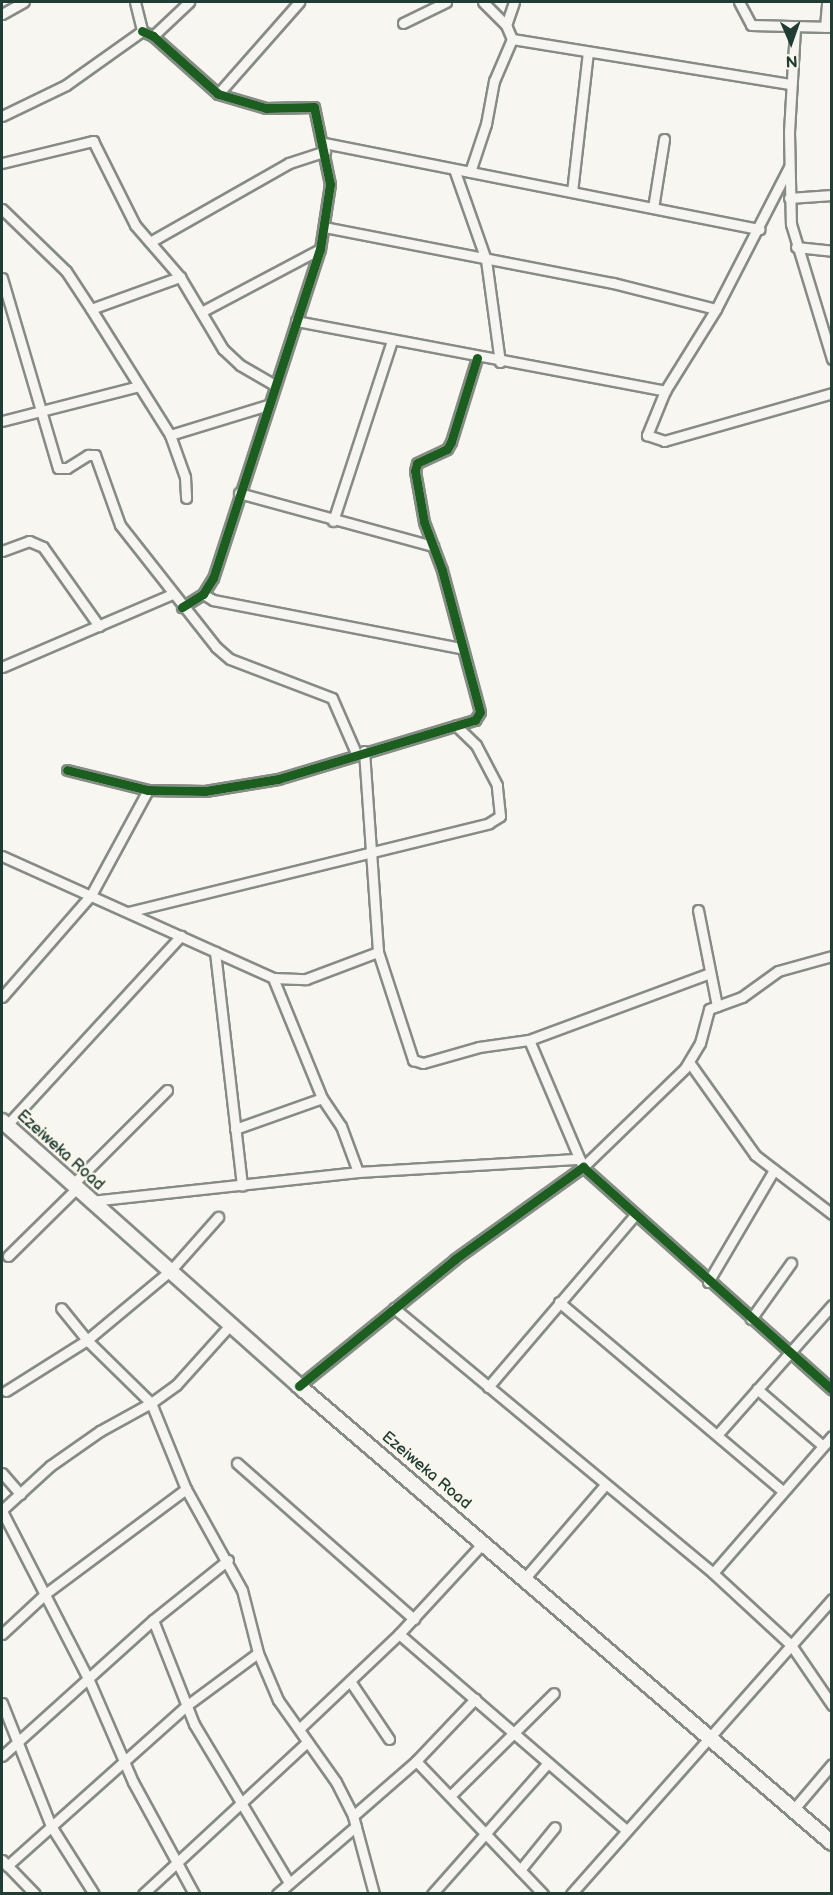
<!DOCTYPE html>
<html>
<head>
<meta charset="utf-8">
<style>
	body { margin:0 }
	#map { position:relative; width:833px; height:1895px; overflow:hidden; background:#f8f6f0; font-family:"Balsamiq Sans",sans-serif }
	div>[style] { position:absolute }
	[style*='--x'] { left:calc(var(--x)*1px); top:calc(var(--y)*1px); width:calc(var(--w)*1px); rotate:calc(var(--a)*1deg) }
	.roads { filter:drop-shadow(2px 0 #868b86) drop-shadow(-2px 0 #868b86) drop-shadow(0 2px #868b86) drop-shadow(0 -2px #868b86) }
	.street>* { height:9px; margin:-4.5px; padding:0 4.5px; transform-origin:4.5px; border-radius:4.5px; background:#f6f5f1 }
	.secondary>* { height:14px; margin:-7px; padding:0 7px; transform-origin:7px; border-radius:7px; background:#f6f5f1 }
	.cycleway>* { height:9px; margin:-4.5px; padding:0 4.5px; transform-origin:4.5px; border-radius:4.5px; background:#1b5e20 }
	span { translate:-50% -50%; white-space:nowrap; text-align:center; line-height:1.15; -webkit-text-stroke:4.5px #fbf7ec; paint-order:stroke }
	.street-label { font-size:16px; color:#1f3d34 }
	.frame { position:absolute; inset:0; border:3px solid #1f3d34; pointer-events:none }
	.north { position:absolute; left:761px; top:12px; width:60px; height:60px; -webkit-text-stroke:4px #fbf7ec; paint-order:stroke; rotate:178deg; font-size:16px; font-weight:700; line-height:24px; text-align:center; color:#1f3d34 }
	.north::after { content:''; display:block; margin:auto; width:21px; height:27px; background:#1f3d34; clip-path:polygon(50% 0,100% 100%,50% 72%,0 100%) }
</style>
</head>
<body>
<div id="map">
	<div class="roads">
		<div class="street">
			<div style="--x:135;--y:2;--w:30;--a:76"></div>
			<div style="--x:483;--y:2;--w:33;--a:45"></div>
			<div style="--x:514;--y:2;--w:24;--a:109"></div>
			<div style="--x:506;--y:25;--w:15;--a:67"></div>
			<div style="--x:512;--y:39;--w:283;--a:9.2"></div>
			<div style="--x:739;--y:2;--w:26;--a:62"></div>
			<div style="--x:751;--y:25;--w:81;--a:1.4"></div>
			<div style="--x:2;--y:14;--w:25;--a:-29"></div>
			<div style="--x:403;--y:23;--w:48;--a:-26"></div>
			<div style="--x:825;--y:27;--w:25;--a:-85"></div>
			<div style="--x:795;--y:28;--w:104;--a:93.3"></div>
			<div style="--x:789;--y:132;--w:92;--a:88.8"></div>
			<div style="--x:791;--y:224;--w:141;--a:73.1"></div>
			<div style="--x:142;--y:31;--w:12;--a:24"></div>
			<div style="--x:153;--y:36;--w:87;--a:41.7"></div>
			<div style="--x:218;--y:94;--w:50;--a:16.3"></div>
			<div style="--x:266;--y:108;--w:48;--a:-1.2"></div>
			<div style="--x:314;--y:107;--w:79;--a:78.3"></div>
			<div style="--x:330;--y:184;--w:66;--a:98.7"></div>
			<div style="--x:320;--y:249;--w:346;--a:108"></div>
			<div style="--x:213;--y:578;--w:19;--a:122"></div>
			<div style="--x:203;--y:594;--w:25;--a:148"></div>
			<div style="--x:153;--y:36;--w:50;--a:-43.4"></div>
			<div style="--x:218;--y:94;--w:123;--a:-48.6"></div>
			<div style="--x:2;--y:116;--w:71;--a:-25.8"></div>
			<div style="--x:66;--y:85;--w:93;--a:-35.4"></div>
			<div style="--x:324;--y:143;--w:444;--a:11.2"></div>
			<div style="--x:2;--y:163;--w:94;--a:-13.6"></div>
			<div style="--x:93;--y:141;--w:94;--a:63.4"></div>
			<div style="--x:135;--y:225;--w:69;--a:49.1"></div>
			<div style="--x:180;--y:277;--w:84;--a:59.2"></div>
			<div style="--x:223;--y:349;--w:23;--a:43"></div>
			<div style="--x:240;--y:365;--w:39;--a:30"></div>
			<div style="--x:789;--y:167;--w:160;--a:117.2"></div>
			<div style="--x:716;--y:309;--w:97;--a:121.9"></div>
			<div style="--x:665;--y:391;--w:48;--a:112.2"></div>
			<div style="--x:647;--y:435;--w:18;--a:19"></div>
			<div style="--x:664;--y:441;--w:175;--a:-15.9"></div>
			<div style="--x:454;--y:169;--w:96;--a:70.6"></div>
			<div style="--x:486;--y:260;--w:103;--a:82.2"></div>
			<div style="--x:470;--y:172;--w:51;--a:-71.6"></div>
			<div style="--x:486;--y:124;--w:44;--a:-79.5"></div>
			<div style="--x:494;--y:81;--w:46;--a:-66.8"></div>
			<div style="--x:572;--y:192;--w:141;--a:-83.5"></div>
			<div style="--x:789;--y:198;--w:43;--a:-4"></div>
			<div style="--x:653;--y:208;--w:70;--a:-80.9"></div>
			<div style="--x:2;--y:209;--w:89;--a:44.1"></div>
			<div style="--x:66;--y:271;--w:45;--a:56.7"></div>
			<div style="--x:91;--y:309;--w:149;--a:57.9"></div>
			<div style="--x:170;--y:435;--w:45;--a:70.3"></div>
			<div style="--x:185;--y:477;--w:21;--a:87"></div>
			<div style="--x:324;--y:227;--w:294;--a:11"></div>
			<div style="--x:613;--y:283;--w:106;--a:14.2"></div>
			<div style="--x:150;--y:242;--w:160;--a:-29.6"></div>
			<div style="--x:289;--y:163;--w:38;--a:-18"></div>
			<div style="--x:796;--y:247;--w:36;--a:6"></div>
			<div style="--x:2;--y:278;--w:198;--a:73.6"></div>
			<div style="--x:58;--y:468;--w:9;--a:0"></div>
			<div style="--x:67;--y:468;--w:25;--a:-32"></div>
			<div style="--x:88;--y:455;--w:7;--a:0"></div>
			<div style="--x:95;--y:455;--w:74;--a:70.3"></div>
			<div style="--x:120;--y:525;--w:155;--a:51.8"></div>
			<div style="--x:216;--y:647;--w:18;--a:41"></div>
			<div style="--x:230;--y:659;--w:109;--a:20.9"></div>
			<div style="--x:332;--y:698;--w:60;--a:66.4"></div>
			<div style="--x:91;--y:309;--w:95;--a:-19.8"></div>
			<div style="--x:203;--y:311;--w:132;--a:-27.9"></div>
			<div style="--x:296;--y:321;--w:376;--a:10.7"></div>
			<div style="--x:2;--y:421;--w:141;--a:-14.3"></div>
			<div style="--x:170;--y:435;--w:102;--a:-17"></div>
			<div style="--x:239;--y:493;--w:201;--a:15.3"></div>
			<div style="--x:333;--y:521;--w:190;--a:-71.9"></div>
			<div style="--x:2;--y:551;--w:29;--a:-20"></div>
			<div style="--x:29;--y:541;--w:15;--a:23"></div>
			<div style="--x:43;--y:547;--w:97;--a:54.7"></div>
			<div style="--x:203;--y:594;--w:12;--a:31"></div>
			<div style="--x:213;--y:600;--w:253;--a:11"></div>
			<div style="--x:2;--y:667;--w:185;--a:-23.2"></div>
			<div style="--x:364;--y:751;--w:201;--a:86"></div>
			<div style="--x:378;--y:952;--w:114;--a:72"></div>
			<div style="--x:413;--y:1060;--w:10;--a:17"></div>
			<div style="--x:423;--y:1063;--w:58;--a:-15.9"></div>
			<div style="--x:479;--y:1047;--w:50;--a:-8"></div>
			<div style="--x:529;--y:1040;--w:193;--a:-20.3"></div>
			<div style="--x:67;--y:770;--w:83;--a:13.9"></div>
			<div style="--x:148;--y:790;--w:57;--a:1"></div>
			<div style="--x:205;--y:791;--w:74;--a:-9.3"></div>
			<div style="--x:278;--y:779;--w:206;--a:-16.7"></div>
			<div style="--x:475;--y:720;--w:9;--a:-58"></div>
			<div style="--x:480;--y:712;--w:147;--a:-105"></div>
			<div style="--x:442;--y:570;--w:51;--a:-110.6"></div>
			<div style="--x:424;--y:522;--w:52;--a:-100"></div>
			<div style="--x:415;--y:471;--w:8;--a:-76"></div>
			<div style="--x:417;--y:463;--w:33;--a:-25"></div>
			<div style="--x:447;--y:449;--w:8;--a:-60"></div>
			<div style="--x:451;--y:442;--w:88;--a:-72.8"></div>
			<div style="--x:2;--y:856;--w:297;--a:24.2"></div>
			<div style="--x:273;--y:978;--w:33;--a:2"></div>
			<div style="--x:306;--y:979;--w:77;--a:-20.6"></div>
			<div style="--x:698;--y:910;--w:98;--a:78.8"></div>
			<div style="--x:128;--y:912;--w:372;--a:-13.8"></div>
			<div style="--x:489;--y:823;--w:13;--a:-32"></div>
			<div style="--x:500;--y:816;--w:31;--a:-96"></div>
			<div style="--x:497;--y:785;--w:45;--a:-117.7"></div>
			<div style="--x:476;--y:745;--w:28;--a:-136"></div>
			<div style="--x:215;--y:952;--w:235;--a:83.4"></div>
			<div style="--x:273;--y:978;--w:130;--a:67.8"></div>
			<div style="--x:322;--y:1098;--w:34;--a:56"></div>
			<div style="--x:341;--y:1126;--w:49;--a:69.7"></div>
			<div style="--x:2;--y:997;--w:135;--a:-48.9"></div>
			<div style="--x:91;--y:895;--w:119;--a:-61.5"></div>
			<div style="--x:529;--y:1040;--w:138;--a:67"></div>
			<div style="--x:583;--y:1167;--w:142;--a:-44.1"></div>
			<div style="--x:685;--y:1068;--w:29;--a:-59"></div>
			<div style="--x:700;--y:1043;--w:35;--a:-75"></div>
			<div style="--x:709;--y:1009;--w:35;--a:-20"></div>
			<div style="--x:742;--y:997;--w:44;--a:-35.8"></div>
			<div style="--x:778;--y:971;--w:56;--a:-15.5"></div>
			<div style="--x:689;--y:1062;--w:114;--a:54.6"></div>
			<div style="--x:755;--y:1155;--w:97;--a:37.5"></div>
			<div style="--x:7;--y:1125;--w:257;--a:-47.4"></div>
			<div style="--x:235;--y:1129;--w:92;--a:-19.6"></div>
			<div style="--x:73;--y:1184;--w:133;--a:-45"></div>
			<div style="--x:91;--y:1201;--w:269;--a:-6.2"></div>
			<div style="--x:358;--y:1172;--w:222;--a:-3.4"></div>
			<div style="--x:8;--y:1256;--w:97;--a:-44.6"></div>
			<div style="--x:708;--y:1282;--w:130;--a:-59.5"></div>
			<div style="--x:559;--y:1302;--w:293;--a:40.2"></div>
			<div style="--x:394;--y:1308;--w:415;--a:39.7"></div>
			<div style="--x:751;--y:1319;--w:69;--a:-54.5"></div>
			<div style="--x:231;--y:1324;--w:82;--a:132"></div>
			<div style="--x:176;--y:1385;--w:31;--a:144"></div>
			<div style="--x:151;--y:1403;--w:93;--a:67.9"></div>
			<div style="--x:186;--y:1489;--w:115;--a:61"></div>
			<div style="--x:242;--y:1590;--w:65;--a:75.7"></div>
			<div style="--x:258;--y:1653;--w:51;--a:66.9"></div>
			<div style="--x:278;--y:1700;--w:100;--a:54.7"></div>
			<div style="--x:336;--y:1782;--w:38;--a:63"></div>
			<div style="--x:353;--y:1816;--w:81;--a:74.9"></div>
			<div style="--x:299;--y:1386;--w:201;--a:-39.1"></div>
			<div style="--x:455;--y:1259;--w:158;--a:-35.7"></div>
			<div style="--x:583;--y:1167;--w:334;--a:41.8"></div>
			<div style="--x:488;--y:1387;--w:226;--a:-49.5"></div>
			<div style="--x:757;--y:1389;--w:87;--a:40.8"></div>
			<div style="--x:6;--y:1391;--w:96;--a:-32.2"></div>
			<div style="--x:87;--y:1340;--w:109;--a:-39.8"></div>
			<div style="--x:171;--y:1270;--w:71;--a:-48.4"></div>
			<div style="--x:717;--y:1435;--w:174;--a:-48.5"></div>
			<div style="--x:832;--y:1436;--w:181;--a:131"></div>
			<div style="--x:713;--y:1573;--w:106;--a:42.7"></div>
			<div style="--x:791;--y:1645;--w:73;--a:55.7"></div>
			<div style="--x:237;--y:1463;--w:236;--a:41.4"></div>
			<div style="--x:2;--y:1473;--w:28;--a:49"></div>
			<div style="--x:2;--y:1510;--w:65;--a:-42.5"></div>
			<div style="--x:50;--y:1466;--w:61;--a:-35"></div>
			<div style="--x:100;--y:1431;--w:58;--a:-28.8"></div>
			<div style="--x:151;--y:1403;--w:90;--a:-135.5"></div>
			<div style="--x:87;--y:1340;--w:41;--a:-129.1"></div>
			<div style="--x:2;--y:1511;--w:188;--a:62.8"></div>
			<div style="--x:88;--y:1678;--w:113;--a:66.6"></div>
			<div style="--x:133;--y:1782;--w:128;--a:61.4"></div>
			<div style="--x:525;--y:1578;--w:123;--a:-49.3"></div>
			<div style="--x:153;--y:1620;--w:112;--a:68.5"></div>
			<div style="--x:194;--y:1724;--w:183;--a:59.1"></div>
			<div style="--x:2;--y:1634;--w:59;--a:-42.9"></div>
			<div style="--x:45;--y:1594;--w:176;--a:-36.7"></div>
			<div style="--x:399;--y:1634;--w:300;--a:40.8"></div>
			<div style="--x:350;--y:1681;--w:70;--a:56.1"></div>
			<div style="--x:2;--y:1703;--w:132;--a:68.3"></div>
			<div style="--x:51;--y:1826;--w:80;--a:57.7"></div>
			<div style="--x:299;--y:1729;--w:138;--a:-43.5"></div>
			<div style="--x:399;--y:1634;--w:125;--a:-47.3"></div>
			<div style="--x:2;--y:1756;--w:203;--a:-42"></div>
			<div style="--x:153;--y:1620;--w:96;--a:-38.7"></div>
			<div style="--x:416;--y:1761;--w:184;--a:46.3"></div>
			<div style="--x:450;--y:1796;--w:146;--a:-44.7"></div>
			<div style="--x:793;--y:1810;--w:60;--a:-49.7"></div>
			<div style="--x:353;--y:1816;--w:84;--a:-41.1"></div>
			<div style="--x:416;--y:1761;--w:86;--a:-46.4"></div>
			<div style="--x:2;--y:1860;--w:47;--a:45.9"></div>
			<div style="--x:7;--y:1866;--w:240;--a:-41.8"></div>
			<div style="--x:186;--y:1706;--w:89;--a:-36.4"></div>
			<div style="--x:520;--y:1870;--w:55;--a:-50.9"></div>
			<div style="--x:143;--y:1894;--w:224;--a:-42.8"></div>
			<div style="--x:277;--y:1894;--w:104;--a:-40.7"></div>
			<div style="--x:432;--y:1894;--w:175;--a:-48.5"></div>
			<div style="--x:571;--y:1894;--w:394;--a:-48.5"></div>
		</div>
		<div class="secondary">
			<div style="--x:2;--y:1121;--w:398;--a:41.7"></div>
			<div style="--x:299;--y:1386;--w:702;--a:40.61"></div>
		</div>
	</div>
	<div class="cycleway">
		<div style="--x:142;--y:31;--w:12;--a:24"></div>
		<div style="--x:153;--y:36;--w:87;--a:41.7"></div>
		<div style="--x:218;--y:94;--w:50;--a:16.3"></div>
		<div style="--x:266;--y:108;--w:48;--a:-1.2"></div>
		<div style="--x:314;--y:107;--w:79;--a:78.3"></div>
		<div style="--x:330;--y:184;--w:66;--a:98.7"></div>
		<div style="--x:320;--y:249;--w:346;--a:108"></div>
		<div style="--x:213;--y:578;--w:19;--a:122"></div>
		<div style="--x:203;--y:594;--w:25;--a:148"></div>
		<div style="--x:67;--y:770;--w:83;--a:13.9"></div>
		<div style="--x:148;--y:790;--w:57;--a:1"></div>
		<div style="--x:205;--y:791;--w:74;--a:-9.3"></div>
		<div style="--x:278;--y:779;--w:206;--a:-16.7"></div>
		<div style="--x:475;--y:720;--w:9;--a:-58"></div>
		<div style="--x:480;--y:712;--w:147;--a:-105"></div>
		<div style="--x:442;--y:570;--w:51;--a:-110.6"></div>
		<div style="--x:424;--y:522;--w:52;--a:-100"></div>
		<div style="--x:415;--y:471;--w:8;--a:-76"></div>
		<div style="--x:417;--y:463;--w:33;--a:-25"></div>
		<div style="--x:447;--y:449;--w:8;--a:-60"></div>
		<div style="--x:451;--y:442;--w:88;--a:-72.8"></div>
		<div style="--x:299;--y:1386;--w:201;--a:-39.1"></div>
		<div style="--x:455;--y:1259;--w:158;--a:-35.7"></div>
		<div style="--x:583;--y:1167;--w:334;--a:41.8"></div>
	</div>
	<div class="street-label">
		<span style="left:60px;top:1151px;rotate:42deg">Ezeiweka Road</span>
		<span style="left:426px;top:1471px;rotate:40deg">Ezeiweka Road</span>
	</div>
	<div class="frame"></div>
	<div class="north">N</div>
</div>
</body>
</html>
